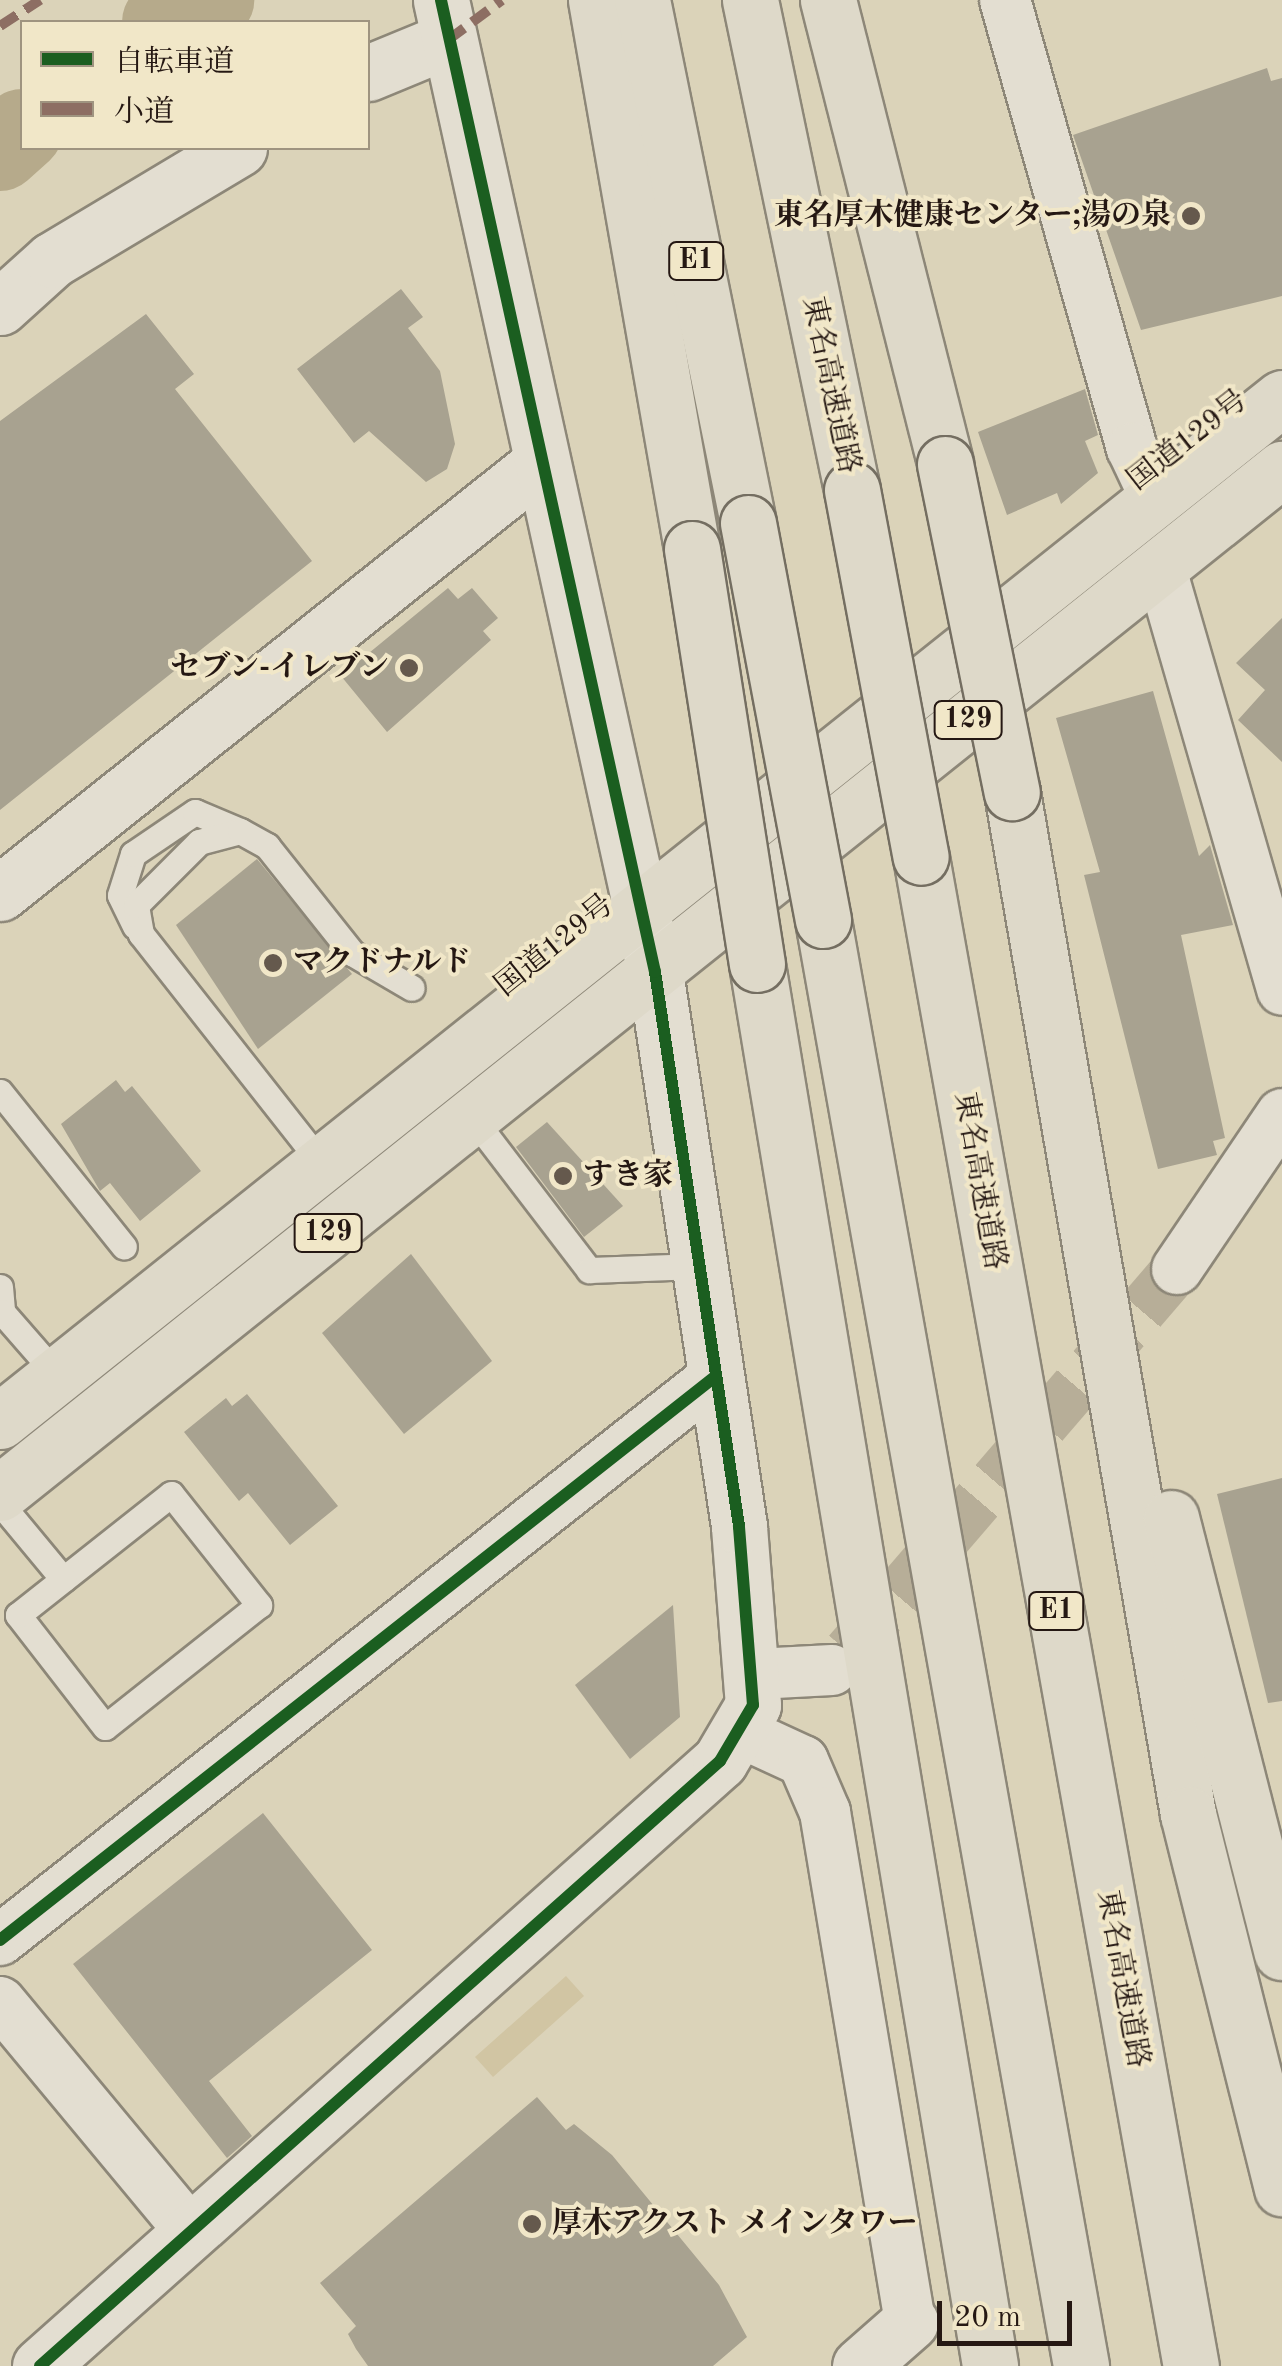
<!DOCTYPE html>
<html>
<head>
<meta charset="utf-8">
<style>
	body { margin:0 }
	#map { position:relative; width:1282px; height:2366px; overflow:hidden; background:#dbd3b9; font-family:"Old Standard TT","Noto Serif JP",serif }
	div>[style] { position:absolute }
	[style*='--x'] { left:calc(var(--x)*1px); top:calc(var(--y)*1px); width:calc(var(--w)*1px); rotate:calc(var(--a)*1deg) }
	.green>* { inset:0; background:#d1c5a3 }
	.river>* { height:82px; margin:-41px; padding:0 41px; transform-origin:41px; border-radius:41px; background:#b6aa8b }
	.building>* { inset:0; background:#a8a290 }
	.street-tunnel>* { height:50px; margin-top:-25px; transform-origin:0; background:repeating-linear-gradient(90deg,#b7ae98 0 50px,transparent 0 75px) }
	.roads { filter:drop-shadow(2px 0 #8d8778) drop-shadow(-2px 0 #8d8778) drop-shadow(0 2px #8d8778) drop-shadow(0 -2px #8d8778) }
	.lane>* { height:25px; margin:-12.5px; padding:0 12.5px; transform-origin:12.5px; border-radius:12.5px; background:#e3ded1 }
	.street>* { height:50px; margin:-25px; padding:0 25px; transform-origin:25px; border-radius:25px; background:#e3ded1 }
	.secondary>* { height:55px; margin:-27.5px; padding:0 27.5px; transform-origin:27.5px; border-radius:27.5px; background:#e3ded1 }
	.highway>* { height:55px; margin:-27.5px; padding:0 27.5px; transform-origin:27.5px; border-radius:27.5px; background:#ded9c9 }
	.bridges { filter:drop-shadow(2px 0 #746e61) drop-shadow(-2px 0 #746e61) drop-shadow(0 2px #746e61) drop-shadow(0 -2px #746e61) }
	.highway-bridge>* { height:55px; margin:-27.5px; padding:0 27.5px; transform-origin:27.5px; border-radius:27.5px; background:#ded9c9 }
	.quiet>* { height:10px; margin-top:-5px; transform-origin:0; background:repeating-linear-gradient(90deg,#8d6e63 0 20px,transparent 0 30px) }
	.cycleway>* { height:12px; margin:-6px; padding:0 6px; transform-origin:6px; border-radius:6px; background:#1b5e20 }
	.dots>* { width:28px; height:28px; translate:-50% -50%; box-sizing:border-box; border:5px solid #f1e7c8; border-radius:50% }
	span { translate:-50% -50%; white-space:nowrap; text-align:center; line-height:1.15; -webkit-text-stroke:8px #f1e7c8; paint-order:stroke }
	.shield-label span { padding:2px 8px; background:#f1e7c8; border:2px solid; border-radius:8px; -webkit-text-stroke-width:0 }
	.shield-label { font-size:28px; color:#251813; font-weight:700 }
	.poi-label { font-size:30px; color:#251813; font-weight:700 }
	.right { translate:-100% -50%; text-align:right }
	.left { translate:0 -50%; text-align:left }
	.street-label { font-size:30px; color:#251813 }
	.legend { position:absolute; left:20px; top:20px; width:350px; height:130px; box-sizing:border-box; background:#f1e7c8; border:2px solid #9f9480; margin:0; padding:12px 18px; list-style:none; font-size:30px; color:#251813 }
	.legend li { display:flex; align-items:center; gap:20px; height:50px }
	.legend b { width:50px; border:2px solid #9f9480 }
	.scale { position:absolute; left:937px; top:2301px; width:135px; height:45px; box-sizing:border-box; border:5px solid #251813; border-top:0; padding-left:12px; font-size:30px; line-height:35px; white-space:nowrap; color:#251813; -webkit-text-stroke:8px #f1e7c8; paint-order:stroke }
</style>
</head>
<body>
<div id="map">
	<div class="green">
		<div style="clip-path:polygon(566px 1976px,584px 1996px,493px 2077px,475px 2057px)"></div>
	</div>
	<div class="river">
		<div style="--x:163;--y:22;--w:55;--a:-23.7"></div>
		<div style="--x:0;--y:150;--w:30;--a:-42"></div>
	</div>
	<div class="building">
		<div style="clip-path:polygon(1267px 68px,1271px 81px,1282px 78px,1282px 296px,1141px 330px,1073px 135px)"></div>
		<div style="clip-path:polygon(401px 289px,423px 317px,408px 328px,440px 371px,455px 444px,447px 469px,426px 482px,369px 431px,354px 443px,297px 369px)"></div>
		<div style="clip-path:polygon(146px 314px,194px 374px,175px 389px,312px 561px,0 810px,0 421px)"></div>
		<div style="clip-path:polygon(1085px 389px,1098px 435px,1085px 441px,1098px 473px,1061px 504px,1057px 493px,1007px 515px,978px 432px)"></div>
		<div style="clip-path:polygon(448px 588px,458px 599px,472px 588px,498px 618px,483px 631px,491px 640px,387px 732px,341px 676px)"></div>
		<div style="clip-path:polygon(1282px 618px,1282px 762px,1238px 720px,1265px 690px,1236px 663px)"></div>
		<div style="clip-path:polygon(1153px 691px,1199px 856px,1210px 845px,1233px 925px,1181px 935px,1225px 1138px,1213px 1141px,1217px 1155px,1158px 1169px,1084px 875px,1100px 872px,1056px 718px)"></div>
		<div style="clip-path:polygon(257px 859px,352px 974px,258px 1049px,176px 925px)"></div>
		<div style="clip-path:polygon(116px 1080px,125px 1092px,132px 1086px,201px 1171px,140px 1221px,110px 1183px,100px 1191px,61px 1124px)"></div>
		<div style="clip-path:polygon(547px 1122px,623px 1206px,584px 1237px,516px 1147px)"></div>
		<div style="clip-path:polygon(411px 1254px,492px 1361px,404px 1434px,322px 1333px)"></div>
		<div style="clip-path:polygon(247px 1394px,338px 1506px,290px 1545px,248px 1493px,239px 1501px,184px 1432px,226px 1398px,232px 1406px)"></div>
		<div style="clip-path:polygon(1282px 1478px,1282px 1701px,1268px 1703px,1217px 1494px)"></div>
		<div style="clip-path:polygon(673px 1605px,680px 1717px,630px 1759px,575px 1685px)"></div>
		<div style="clip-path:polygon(263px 1813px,372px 1950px,209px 2081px,252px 2136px,227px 2158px,73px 1964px)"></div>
		<div style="clip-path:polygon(537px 2097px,566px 2130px,574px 2124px,612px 2155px,719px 2285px,747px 2337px,713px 2366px,368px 2366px,356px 2349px,348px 2334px,356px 2326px,320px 2283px)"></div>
	</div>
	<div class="street-tunnel">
		<div style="--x:848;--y:1652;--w:505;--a:-49.34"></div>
	</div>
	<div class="roads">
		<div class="lane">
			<div style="--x:135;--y:926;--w:34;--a:-116"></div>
			<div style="--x:120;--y:895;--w:43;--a:-72.4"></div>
			<div style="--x:133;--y:854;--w:75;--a:-34.1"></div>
			<div style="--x:195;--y:812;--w:49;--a:22.9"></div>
			<div style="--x:0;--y:1092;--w:198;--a:51.3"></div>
			<div style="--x:472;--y:1117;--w:193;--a:52.6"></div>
			<div style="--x:589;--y:1270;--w:110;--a:-2.1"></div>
			<div style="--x:322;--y:1164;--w:293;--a:-128.2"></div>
			<div style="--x:141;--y:934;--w:29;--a:-100"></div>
			<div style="--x:136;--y:905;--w:89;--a:-45"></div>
			<div style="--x:199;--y:842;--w:42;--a:-15"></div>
			<div style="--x:240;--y:831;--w:31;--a:29"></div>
			<div style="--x:267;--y:846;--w:137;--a:51.5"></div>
			<div style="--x:352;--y:953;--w:69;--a:30.3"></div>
			<div style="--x:0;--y:1287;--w:25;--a:85"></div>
			<div style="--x:2;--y:1312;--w:84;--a:48.9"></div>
			<div style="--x:171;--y:1494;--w:142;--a:51.6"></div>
			<div style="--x:259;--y:1605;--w:196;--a:141.6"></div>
			<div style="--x:105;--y:1727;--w:142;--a:-127.8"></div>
			<div style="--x:18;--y:1615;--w:195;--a:-38.3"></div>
			<div style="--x:0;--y:1503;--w:99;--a:50.3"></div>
		</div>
		<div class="street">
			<div style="--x:1005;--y:0;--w:466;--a:74.2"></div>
			<div style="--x:1132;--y:448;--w:56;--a:64.8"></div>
			<div style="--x:1160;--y:566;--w:441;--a:73.9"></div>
			<div style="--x:1177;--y:1269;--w:187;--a:-55.9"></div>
			<div style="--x:756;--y:1674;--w:76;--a:-3"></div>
			<div style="--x:742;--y:1733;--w:67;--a:24.7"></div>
			<div style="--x:803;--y:1761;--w:56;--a:66.7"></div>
			<div style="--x:825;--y:1812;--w:517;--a:80.54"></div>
			<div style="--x:0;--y:1940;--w:911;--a:-38.23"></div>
			<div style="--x:0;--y:2002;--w:296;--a:50.3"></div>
		</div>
		<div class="secondary">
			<div style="--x:368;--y:73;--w:87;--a:-22.4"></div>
			<div style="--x:0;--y:307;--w:70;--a:-42.1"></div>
			<div style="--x:52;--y:260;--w:218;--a:-30.9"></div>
			<div style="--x:0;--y:893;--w:692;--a:-38.49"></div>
			<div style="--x:40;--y:2366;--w:910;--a:-41.66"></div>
			<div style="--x:720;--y:1761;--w:65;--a:-59.5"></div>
			<div style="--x:753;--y:1705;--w:180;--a:-94.5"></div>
			<div style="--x:739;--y:1526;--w:560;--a:-98.62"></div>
			<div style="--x:655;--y:972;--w:995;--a:-102.42"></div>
			<div style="--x:860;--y:2366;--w:67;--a:-41.3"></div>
		</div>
		<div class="highway">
			<div style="--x:596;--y:0;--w:557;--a:80.08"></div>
			<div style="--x:642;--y:0;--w:534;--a:78.54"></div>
			<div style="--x:750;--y:0;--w:501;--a:78.24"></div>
			<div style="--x:828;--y:0;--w:479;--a:75.8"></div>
			<div style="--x:1012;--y:792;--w:1037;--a:80.23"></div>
			<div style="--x:1188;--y:1814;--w:386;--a:75.9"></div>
			<div style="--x:921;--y:857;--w:1533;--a:79.86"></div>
			<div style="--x:823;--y:920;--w:1469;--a:79.88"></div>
			<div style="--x:757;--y:964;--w:1421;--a:80.56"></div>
			<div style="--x:0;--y:1421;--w:1640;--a:-38.59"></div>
			<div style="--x:0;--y:1493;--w:1641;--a:-38.62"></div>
			<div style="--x:1171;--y:1518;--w:448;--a:75.7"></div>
		</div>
	</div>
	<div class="bridges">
		<div class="highway-bridge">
			<div style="--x:945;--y:464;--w:335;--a:78.5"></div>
			<div style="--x:852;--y:490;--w:373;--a:79.4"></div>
			<div style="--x:748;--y:523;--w:404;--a:79.3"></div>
			<div style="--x:692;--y:549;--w:420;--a:81.1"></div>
		</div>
	</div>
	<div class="quiet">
		<div style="--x:0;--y:26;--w:48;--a:-33"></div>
		<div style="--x:448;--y:40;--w:67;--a:-36.5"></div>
	</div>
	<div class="cycleway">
		<div style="--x:0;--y:1940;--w:911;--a:-38.23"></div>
		<div style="--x:40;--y:2366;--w:910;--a:-41.66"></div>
		<div style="--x:720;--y:1761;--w:65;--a:-59.5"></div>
		<div style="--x:753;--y:1705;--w:180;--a:-94.5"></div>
		<div style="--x:739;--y:1526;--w:560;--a:-98.62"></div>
		<div style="--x:655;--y:972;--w:995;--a:-102.42"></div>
	</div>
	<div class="dots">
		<div style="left:1191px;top:216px;background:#65594d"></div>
		<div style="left:409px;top:668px;background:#65594d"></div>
		<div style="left:273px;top:963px;background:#65594d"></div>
		<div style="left:563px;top:1176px;background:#65594d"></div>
		<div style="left:532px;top:2224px;background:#65594d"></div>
	</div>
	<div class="shield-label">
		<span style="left:696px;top:261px">E1</span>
		<span style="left:968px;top:720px">129</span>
		<span style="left:328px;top:1233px">129</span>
		<span style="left:1056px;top:1611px">E1</span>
	</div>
	<div class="poi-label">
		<span class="right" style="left:1171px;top:216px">東名厚木健康センター;湯の泉</span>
		<span class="right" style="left:389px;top:668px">セブン-イレブン</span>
		<span class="left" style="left:293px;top:963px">マクドナルド</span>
		<span class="left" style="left:583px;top:1176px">すき家</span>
		<span class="left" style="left:552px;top:2224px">厚木アクスト メインタワー</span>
	</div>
	<div class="street-label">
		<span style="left:830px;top:385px;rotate:78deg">東名高速道路</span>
		<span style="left:1188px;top:441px;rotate:-38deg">国道129号</span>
		<span style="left:555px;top:946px;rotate:-39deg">国道129号</span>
		<span style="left:979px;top:1181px;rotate:80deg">東名高速道路</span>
		<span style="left:1122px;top:1979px;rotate:80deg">東名高速道路</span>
	</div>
	<ul class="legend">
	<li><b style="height:12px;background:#1b5e20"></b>自転車道</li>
	<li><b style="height:12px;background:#8d6e63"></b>小道</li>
	</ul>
	<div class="scale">20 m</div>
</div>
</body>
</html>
